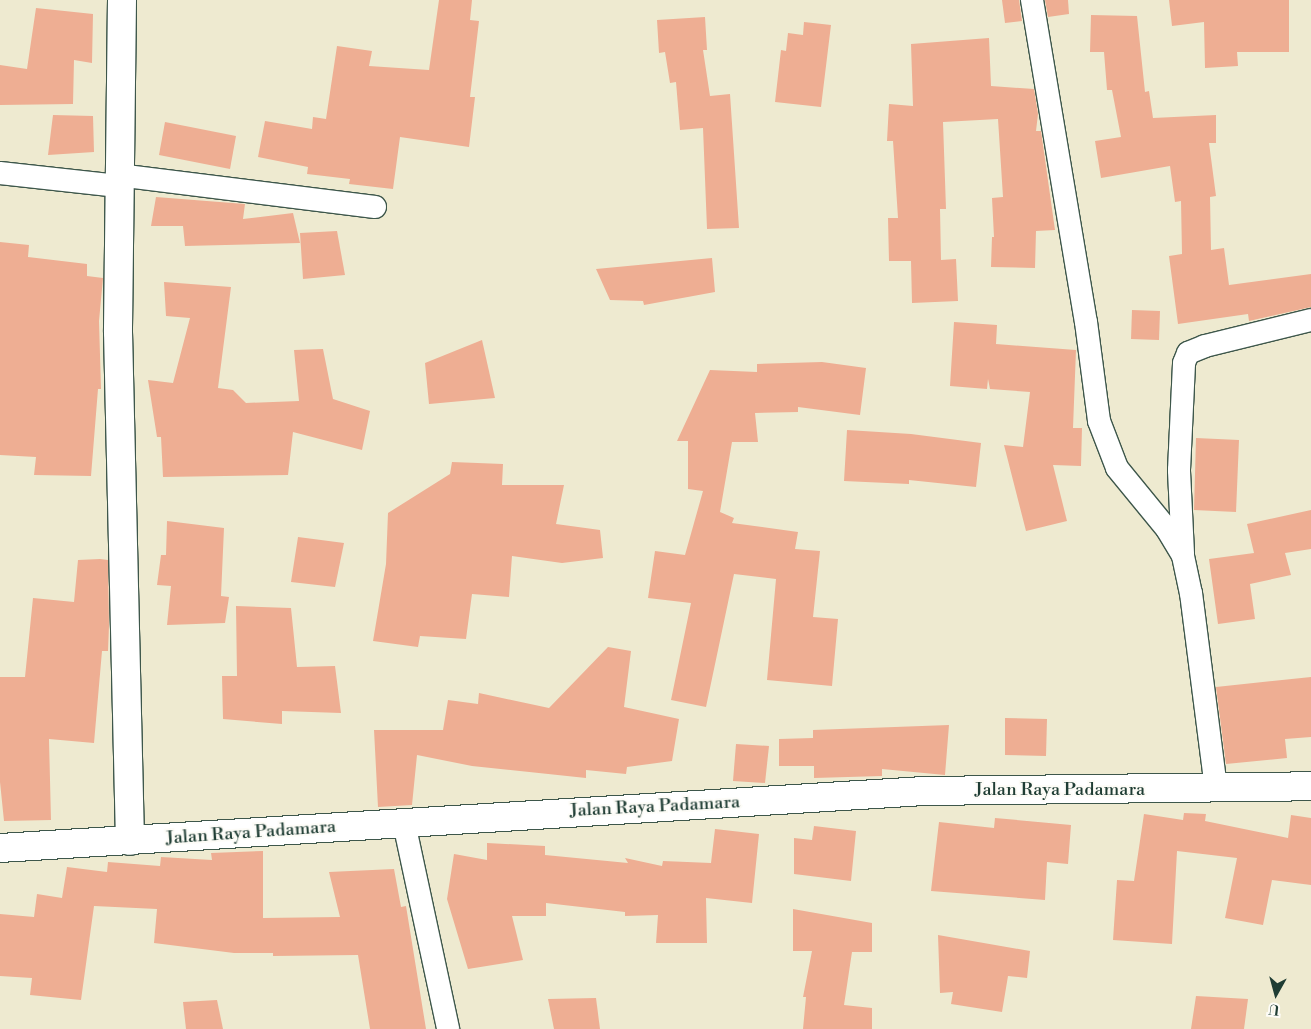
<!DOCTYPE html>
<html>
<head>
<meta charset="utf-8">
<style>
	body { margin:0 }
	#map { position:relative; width:1311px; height:1029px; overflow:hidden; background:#eeead0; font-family:"Libre Bodoni",serif }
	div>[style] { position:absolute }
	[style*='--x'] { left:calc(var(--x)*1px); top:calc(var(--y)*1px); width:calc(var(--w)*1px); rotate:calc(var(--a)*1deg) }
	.building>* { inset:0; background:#eeae93 }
	.roads { filter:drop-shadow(1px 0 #3e574b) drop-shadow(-1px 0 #3e574b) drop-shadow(0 1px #3e574b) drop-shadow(0 -1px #3e574b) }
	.street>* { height:22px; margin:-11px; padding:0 11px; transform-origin:11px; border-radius:11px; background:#fff }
	.secondary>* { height:28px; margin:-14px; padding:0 14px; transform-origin:14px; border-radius:14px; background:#fff }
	span { translate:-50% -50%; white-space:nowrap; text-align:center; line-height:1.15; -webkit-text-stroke:4px #fdfcf7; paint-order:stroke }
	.street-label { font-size:18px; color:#1f3d34 }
	.north { position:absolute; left:1251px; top:969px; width:50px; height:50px; -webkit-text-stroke:4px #fdfcf7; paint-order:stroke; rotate:187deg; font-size:14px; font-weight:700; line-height:20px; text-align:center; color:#1f3d34 }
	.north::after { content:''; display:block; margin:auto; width:18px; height:22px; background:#1f3d34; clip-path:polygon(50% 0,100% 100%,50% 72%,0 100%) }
</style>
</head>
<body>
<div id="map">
	<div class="building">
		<div style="clip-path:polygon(439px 0,472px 0,470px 20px,479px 21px,470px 97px,475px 97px,469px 147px,400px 137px,393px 189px,349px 184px,350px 179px,307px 174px,308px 167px,258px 157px,265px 121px,312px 129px,313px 117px,326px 119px,337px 46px,372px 51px,369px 66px,429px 70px)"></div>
		<div style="clip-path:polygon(1002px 0,1019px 0,1022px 21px,1005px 23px)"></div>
		<div style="clip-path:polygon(1045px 0,1068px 0,1069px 14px,1048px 17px)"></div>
		<div style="clip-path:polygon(1169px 0,1289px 0,1289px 52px,1237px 52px,1238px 66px,1205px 68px,1204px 22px,1172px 26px)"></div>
		<div style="clip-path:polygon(36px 8px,93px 14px,92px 63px,74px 60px,73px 104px,0 105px,0 65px,27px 69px)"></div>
		<div style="clip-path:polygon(1091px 15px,1137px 16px,1145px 92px,1149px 91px,1153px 118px,1216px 115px,1216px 143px,1209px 143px,1216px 196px,1210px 197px,1211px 250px,1224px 248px,1229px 285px,1311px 274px,1311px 307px,1249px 321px,1248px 314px,1178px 324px,1169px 256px,1182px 254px,1181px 201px,1175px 202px,1170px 166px,1101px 178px,1095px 141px,1121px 137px,1112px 90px,1107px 90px,1104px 52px,1090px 52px)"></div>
		<div style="clip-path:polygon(705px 17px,707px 50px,703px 50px,710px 96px,730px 94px,739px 228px,707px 229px,703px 128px,680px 130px,676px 82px,670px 83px,665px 52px,659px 53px,657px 20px)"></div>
		<div style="clip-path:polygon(804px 22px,831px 25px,821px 107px,775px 102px,781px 50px,786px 51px,788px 33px,803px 35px)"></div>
		<div style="clip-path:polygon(989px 38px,991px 86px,1034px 89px,1038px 114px,1036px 131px,1041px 131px,1055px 230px,1036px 231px,1035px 268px,991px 267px,992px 237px,994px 237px,992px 198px,1003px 197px,998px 119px,943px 122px,946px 209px,940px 209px,941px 260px,956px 259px,958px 301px,912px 303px,911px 261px,889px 261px,888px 218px,898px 218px,893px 141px,887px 141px,889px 104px,913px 106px,911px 44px)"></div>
		<div style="clip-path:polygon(53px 115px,93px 116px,94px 152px,48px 155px)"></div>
		<div style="clip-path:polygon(165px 122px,236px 136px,230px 169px,159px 155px)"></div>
		<div style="clip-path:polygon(156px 197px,245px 204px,243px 219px,293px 213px,300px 243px,185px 246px,183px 226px,151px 226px)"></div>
		<div style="clip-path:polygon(337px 231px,345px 275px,303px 279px,300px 233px)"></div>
		<div style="clip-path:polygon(0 242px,29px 245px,28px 257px,87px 264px,87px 276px,103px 278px,99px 321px,101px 389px,98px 389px,91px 476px,34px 475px,36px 457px,0 455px)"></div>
		<div style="clip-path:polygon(712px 258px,715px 292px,644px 305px,643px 301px,610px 300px,596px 269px)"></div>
		<div style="clip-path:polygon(164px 282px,231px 287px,218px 388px,233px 390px,246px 403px,299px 401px,294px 350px,323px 349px,333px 399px,370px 411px,362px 450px,293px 432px,288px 475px,163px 477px,161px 437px,157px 437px,148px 380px,173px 383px,190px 318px,166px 316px)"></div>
		<div style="clip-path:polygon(1132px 310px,1160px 311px,1159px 340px,1131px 339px)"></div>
		<div style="clip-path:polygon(954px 322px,997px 325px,996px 344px,1076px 350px,1073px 428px,1082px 428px,1081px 466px,1053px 465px,1067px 521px,1026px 531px,1004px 445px,1023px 447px,1030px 392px,990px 389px,988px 379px,987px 389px,950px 386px)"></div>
		<div style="clip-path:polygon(482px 340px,495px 398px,429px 404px,425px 363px)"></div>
		<div style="clip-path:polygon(822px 362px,866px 368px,860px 415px,798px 407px,798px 412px,755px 413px,758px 442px,732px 442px,720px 512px,734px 518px,732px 523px,798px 532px,795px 549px,820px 551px,813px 617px,838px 619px,832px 686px,767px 680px,776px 579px,734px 574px,706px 707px,671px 700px,691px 603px,648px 598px,655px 551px,685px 555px,703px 491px,688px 489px,688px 441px,677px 441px,710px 370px,757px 372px,757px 364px)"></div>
		<div style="clip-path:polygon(847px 430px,911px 434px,981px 443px,976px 487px,909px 480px,909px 484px,844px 481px)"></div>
		<div style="clip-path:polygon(1196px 438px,1239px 440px,1236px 512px,1194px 510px)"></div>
		<div style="clip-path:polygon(452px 462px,503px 464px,502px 485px,564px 485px,556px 524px,600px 530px,603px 558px,562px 563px,512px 556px,509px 597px,472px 594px,466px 639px,420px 636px,418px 647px,373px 641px,386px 564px,388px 513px,450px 474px)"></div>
		<div style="clip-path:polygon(1311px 510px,1311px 549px,1285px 553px,1291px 575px,1250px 584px,1255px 619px,1218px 624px,1209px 559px,1254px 553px,1247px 524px)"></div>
		<div style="clip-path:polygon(167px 521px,224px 528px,221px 596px,229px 597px,225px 623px,167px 625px,171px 586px,157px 585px,161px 555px,166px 555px)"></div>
		<div style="clip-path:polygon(298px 537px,344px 543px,335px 587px,291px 582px)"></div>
		<div style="clip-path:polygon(100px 559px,108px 560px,109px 626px,108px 651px,102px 651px,94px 743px,49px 739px,51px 820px,4px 821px,0 782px,0 677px,25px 677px,33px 598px,74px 602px,78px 560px)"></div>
		<div style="clip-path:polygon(236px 606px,291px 608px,297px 667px,335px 666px,341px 713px,282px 711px,282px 724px,223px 719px,222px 676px,237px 676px)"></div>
		<div style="clip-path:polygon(608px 647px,631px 651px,624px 707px,679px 719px,672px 761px,627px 767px,626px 774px,586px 770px,586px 778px,472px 766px,417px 755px,412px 805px,378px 807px,374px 730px,443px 730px,448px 700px,478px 704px,479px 693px,549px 708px)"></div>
		<div style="clip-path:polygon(1311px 677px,1311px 737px,1285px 739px,1287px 758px,1226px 764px,1216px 687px)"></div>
		<div style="clip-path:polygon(1005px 718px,1047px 719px,1046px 756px,1005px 755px)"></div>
		<div style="clip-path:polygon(949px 725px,945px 775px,882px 769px,882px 776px,814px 778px,814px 766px,779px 766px,779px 739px,813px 738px,813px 730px)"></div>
		<div style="clip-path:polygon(736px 744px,769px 746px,765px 783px,733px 781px)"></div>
		<div style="clip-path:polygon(1184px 813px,1206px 814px,1205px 821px,1288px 838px,1291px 815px,1311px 818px,1311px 885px,1272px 880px,1263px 925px,1225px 918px,1237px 858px,1177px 851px,1172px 944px,1113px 940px,1117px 880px,1134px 881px,1144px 814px,1183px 820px)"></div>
		<div style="clip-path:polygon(995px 818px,1071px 825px,1068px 864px,1047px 862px,1045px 900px,931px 891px,939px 822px,994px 828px)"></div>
		<div style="clip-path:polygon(814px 826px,856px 831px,851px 881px,794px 874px,794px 838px,812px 840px)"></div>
		<div style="clip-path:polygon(715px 829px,759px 834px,752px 903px,706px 898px,707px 943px,656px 943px,658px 915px,625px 916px,625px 912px,546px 903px,546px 916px,512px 916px,523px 960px,468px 969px,447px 899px,454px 854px,487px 860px,487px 843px,545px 846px,545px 855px,628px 863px,625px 858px,662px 866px,663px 861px,711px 863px)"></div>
		<div style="clip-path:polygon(263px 851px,263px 918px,340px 917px,329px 872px,394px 869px,401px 907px,406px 906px,426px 1029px,370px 1029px,358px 955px,273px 956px,273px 953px,234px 953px,154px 943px,157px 909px,94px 906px,81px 1000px,30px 995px,32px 978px,0 976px,0 914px,34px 917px,37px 894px,62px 898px,67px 867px,107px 872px,108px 862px,160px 866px,161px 857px,212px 860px,211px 853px)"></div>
		<div style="clip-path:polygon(793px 909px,872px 923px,872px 952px,852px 952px,844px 1005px,872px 1008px,872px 1029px,803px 1029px,806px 997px,803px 997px,812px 951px,793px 951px)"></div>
		<div style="clip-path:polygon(938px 935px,1030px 951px,1027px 978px,1008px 976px,1002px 1012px,951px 1004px,953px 992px,940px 993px)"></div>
		<div style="clip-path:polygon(1196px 996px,1248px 999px,1244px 1029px,1191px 1029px)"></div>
		<div style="clip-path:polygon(596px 998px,600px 1029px,554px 1029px,548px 999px)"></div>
		<div style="clip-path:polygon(217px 1000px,223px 1029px,186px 1029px,183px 1002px)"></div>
	</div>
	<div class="roads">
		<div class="street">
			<div style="--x:1032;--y:0;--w:326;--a:80.5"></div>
			<div style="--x:1086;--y:322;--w:100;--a:82.5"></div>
			<div style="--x:1099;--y:421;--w:50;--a:69"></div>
			<div style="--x:1117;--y:468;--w:79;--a:50.7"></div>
			<div style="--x:1167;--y:529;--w:31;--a:59"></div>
			<div style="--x:1183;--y:556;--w:38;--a:78"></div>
			<div style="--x:1191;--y:593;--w:198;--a:82.7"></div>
			<div style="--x:0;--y:173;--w:119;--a:6.3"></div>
			<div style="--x:118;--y:175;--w:259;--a:7.1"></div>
			<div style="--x:1183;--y:553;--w:83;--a:-92.8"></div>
			<div style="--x:1179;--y:470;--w:107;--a:-87.3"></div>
			<div style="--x:1184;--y:363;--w:11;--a:-68"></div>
			<div style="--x:1188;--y:353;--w:18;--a:-22"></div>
			<div style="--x:1205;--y:346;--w:109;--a:-13.8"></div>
			<div style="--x:404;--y:823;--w:211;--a:77.9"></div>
		</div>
		<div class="secondary">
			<div style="--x:122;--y:0;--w:332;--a:90.7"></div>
			<div style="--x:118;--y:332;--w:509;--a:88.65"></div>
			<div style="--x:0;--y:848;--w:926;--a:-3.53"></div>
			<div style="--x:924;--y:791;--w:387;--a:-0.7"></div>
		</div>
	</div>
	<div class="street-label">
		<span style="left:1060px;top:790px">Jalan Raya Padamara</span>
		<span style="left:655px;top:807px;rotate:-3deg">Jalan Raya Padamara</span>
		<span style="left:251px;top:833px;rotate:-4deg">Jalan Raya Padamara</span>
	</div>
	<div class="north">U</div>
</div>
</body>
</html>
